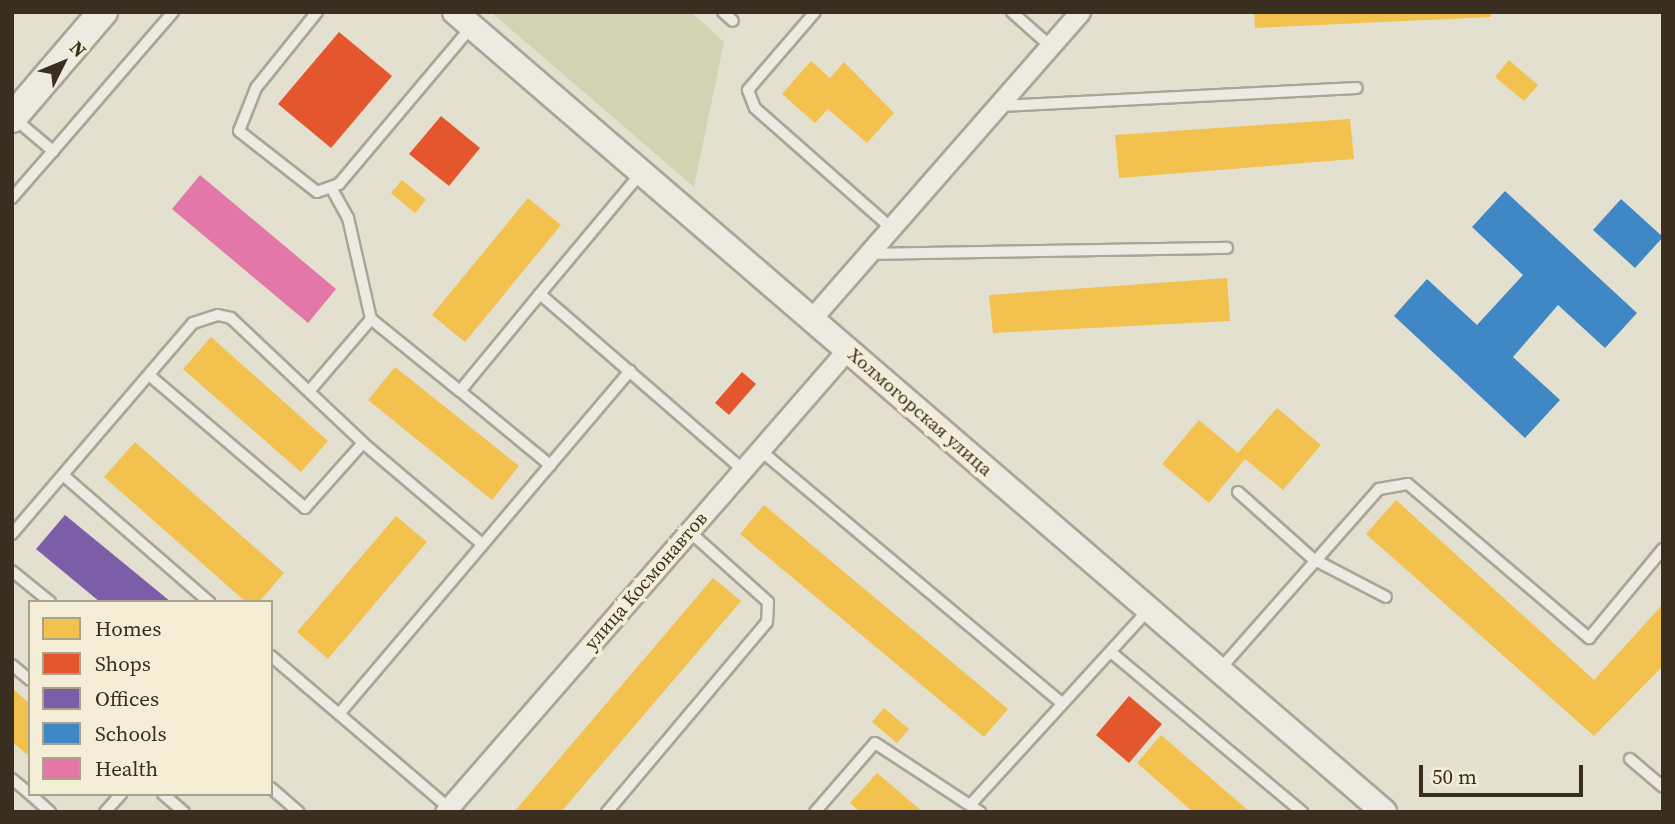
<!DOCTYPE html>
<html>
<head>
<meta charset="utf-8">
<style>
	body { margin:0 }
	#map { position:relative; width:1675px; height:824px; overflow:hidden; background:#e4e0cf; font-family:"Source Serif 4",serif }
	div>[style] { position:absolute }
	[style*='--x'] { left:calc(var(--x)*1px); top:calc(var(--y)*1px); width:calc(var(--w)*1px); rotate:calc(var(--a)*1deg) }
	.green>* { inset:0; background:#d1d4b2 }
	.homes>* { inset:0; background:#f2c14e }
	.shops>* { inset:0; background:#e4572e }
	.offices>* { inset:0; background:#7b5ea7 }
	.schools>* { inset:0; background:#3f88c5 }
	.health>* { inset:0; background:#e377a8 }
	.roads { filter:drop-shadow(2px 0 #aaa597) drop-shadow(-2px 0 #aaa597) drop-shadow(0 2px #aaa597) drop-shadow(0 -2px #aaa597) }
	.service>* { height:10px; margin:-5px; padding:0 5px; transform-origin:5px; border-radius:5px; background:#eceae1 }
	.minor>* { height:19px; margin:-9.5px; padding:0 9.5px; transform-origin:9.5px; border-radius:9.5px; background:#eceae1 }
	.tertiary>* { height:24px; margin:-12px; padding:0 12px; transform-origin:12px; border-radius:12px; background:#eceae1 }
	.secondary>* { height:28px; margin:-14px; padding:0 14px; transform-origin:14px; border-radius:14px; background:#eceae1 }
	span { translate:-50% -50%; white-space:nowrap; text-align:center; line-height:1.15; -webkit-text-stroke:7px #f5eed6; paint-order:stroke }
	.street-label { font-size:19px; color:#392e20 }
	.frame { position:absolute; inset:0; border:14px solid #392e20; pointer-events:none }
	.legend { position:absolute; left:28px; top:600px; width:245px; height:196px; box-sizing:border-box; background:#f5eed6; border:2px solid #aaa18d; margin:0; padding:9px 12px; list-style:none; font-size:21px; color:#392e20 }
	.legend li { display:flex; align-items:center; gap:14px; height:35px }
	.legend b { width:35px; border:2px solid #aaa18d }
	.north { position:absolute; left:28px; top:28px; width:70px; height:70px; -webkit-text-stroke:5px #f5eed6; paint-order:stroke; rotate:47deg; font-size:19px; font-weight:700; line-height:28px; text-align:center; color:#392e20 }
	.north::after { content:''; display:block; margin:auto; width:24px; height:32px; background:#392e20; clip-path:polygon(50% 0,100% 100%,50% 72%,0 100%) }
	.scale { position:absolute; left:1419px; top:765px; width:164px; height:32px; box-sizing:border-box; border:4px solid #392e20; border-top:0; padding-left:9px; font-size:21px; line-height:24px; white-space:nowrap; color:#392e20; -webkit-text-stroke:5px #f5eed6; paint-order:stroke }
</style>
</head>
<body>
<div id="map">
	<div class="green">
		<div style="clip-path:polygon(491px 12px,691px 12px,724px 42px,694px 187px)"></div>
	</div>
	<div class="homes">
		<div style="clip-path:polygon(1254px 12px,1491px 12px,1491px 17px,1255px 28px)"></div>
		<div style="clip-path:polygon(1509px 60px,1538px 85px,1524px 101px,1495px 77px)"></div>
		<div style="clip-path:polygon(811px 61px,830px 78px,844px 62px,894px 113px,867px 143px,828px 109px,815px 123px,782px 94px)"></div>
		<div style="clip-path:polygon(1350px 119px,1354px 159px,1119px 178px,1115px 135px)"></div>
		<div style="clip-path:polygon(402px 180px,426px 200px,415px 213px,391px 193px)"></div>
		<div style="clip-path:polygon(528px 198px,561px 225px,465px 342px,432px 315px)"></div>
		<div style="clip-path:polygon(1227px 278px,1230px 321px,993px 333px,989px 295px)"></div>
		<div style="clip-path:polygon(211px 337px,328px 441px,301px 472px,183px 369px)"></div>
		<div style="clip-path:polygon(395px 367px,519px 466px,492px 500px,368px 400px)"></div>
		<div style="clip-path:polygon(1277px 408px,1321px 445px,1283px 490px,1245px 459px,1209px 503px,1162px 464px,1199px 420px,1238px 453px)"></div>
		<div style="clip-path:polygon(135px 442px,284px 573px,259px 602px,246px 602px,104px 477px)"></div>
		<div style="clip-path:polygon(1396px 500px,1594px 680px,1663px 604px,1663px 666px,1594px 736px,1366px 534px)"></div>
		<div style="clip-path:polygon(764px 505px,1008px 709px,984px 737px,740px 534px)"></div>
		<div style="clip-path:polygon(396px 516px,427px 542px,328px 659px,297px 632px)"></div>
		<div style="clip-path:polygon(713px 578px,741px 601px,561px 812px,514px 812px)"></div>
		<div style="clip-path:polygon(12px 688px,30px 704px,30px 757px,12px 742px)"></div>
		<div style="clip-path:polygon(884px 708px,909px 729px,897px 743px,872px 722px)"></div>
		<div style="clip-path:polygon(1161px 735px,1250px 812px,1193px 812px,1137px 763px)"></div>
		<div style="clip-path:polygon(877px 773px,923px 812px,860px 812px,850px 803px)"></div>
	</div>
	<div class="shops">
		<div style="clip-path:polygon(339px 32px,392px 76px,331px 148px,278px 104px)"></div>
		<div style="clip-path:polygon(441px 116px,480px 148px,449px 186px,409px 154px)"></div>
		<div style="clip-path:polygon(742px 372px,756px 384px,729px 415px,715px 403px)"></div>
		<div style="clip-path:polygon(1129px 696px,1162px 724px,1129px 763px,1096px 735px)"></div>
	</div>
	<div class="offices">
		<div style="clip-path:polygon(65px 515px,171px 602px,100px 602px,36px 549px)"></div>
	</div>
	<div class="schools">
		<div style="clip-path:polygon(1505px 191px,1637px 313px,1605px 348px,1558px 305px,1513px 357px,1560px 400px,1525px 438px,1394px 316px,1427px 279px,1477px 325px,1523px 275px,1472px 227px)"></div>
		<div style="clip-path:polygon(1621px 199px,1663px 237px,1635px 268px,1593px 230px)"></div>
	</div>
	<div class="health">
		<div style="clip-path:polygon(200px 175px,336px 289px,308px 323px,172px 209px)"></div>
	</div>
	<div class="roads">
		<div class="service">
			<div style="--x:317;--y:12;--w:97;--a:128.8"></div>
			<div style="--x:256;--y:88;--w:46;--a:111.6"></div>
			<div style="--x:239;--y:131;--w:99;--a:38"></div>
			<div style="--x:317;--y:192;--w:23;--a:-20"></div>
			<div style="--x:339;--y:184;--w:205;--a:-49.9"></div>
			<div style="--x:723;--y:12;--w:13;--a:42"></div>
			<div style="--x:815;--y:12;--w:103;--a:130.7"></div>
			<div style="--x:748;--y:90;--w:19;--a:69"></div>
			<div style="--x:755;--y:108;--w:181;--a:41.4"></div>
			<div style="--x:1012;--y:12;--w:51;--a:41.8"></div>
			<div style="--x:1001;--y:106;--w:356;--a:-2.9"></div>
			<div style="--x:15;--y:119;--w:50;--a:40.1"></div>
			<div style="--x:53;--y:151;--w:184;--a:-49.2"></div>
			<div style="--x:641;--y:173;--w:158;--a:129.9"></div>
			<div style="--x:540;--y:294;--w:269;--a:40.9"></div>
			<div style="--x:12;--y:198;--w:62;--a:-48.9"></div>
			<div style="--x:870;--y:254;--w:357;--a:-1"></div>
			<div style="--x:371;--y:319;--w:114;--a:39"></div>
			<div style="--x:460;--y:391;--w:126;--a:-50.5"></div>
			<div style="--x:149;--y:375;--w:205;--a:40.4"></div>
			<div style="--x:305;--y:508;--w:87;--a:-48.3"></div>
			<div style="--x:311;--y:389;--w:92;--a:-49.4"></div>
			<div style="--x:371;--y:319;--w:104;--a:-102.8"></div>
			<div style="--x:348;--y:218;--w:35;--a:-119"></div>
			<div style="--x:460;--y:391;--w:117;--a:39.4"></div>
			<div style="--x:760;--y:450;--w:392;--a:40"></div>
			<div style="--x:63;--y:475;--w:194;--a:41"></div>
			<div style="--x:1238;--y:492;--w:101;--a:41.8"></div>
			<div style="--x:1313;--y:559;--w:82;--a:27.5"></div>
			<div style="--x:12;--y:534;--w:278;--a:-49.4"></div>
			<div style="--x:193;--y:323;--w:26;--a:-18"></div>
			<div style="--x:218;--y:315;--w:13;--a:13"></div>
			<div style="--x:231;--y:318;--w:182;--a:43.4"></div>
			<div style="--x:363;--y:443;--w:156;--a:40.3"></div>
			<div style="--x:12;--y:571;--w:49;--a:39.2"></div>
			<div style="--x:1112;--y:653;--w:248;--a:39.9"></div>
			<div style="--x:271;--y:656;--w:234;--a:40.5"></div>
			<div style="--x:12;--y:665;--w:23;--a:40"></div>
			<div style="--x:1221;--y:668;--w:239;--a:-48.6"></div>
			<div style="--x:1379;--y:489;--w:29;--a:-10"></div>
			<div style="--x:1408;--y:484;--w:238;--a:40.4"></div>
			<div style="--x:1589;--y:638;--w:116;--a:-50.3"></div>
			<div style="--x:339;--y:714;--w:450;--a:-49.7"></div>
			<div style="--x:1630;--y:759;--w:43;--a:40.3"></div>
			<div style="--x:12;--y:779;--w:23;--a:40"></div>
			<div style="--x:271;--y:788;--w:37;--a:41"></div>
			<div style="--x:30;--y:794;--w:27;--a:42"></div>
			<div style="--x:163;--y:794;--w:28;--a:41"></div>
			<div style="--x:971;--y:804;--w:261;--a:-47.6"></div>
			<div style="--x:105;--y:812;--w:24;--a:-48"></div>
			<div style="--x:607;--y:812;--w:248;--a:-49.9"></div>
			<div style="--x:767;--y:622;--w:20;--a:-87"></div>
			<div style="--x:768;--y:602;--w:106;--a:-138.1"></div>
			<div style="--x:815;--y:812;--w:91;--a:-49"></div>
			<div style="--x:875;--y:743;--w:126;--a:33.3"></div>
		</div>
		<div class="minor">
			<div style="--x:812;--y:318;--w:407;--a:-48.8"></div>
			<div style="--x:445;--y:812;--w:612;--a:-48.97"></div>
		</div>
		<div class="tertiary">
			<div style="--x:455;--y:12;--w:1226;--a:40.73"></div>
		</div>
		<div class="secondary">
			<div style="--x:12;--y:118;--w:140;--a:-49.4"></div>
		</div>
	</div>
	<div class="street-label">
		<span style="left:920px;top:412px;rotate:41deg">Холмогорская улица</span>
		<span style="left:646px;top:581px;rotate:-49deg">улица Космонавтов</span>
	</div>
	<div class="frame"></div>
	<ul class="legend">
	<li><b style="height:19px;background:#f2c14e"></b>Homes</li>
	<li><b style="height:19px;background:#e4572e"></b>Shops</li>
	<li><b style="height:19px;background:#7b5ea7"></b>Offices</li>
	<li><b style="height:19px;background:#3f88c5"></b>Schools</li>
	<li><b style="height:19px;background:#e377a8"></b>Health</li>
	</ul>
	<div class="north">N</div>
	<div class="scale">50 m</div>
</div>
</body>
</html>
